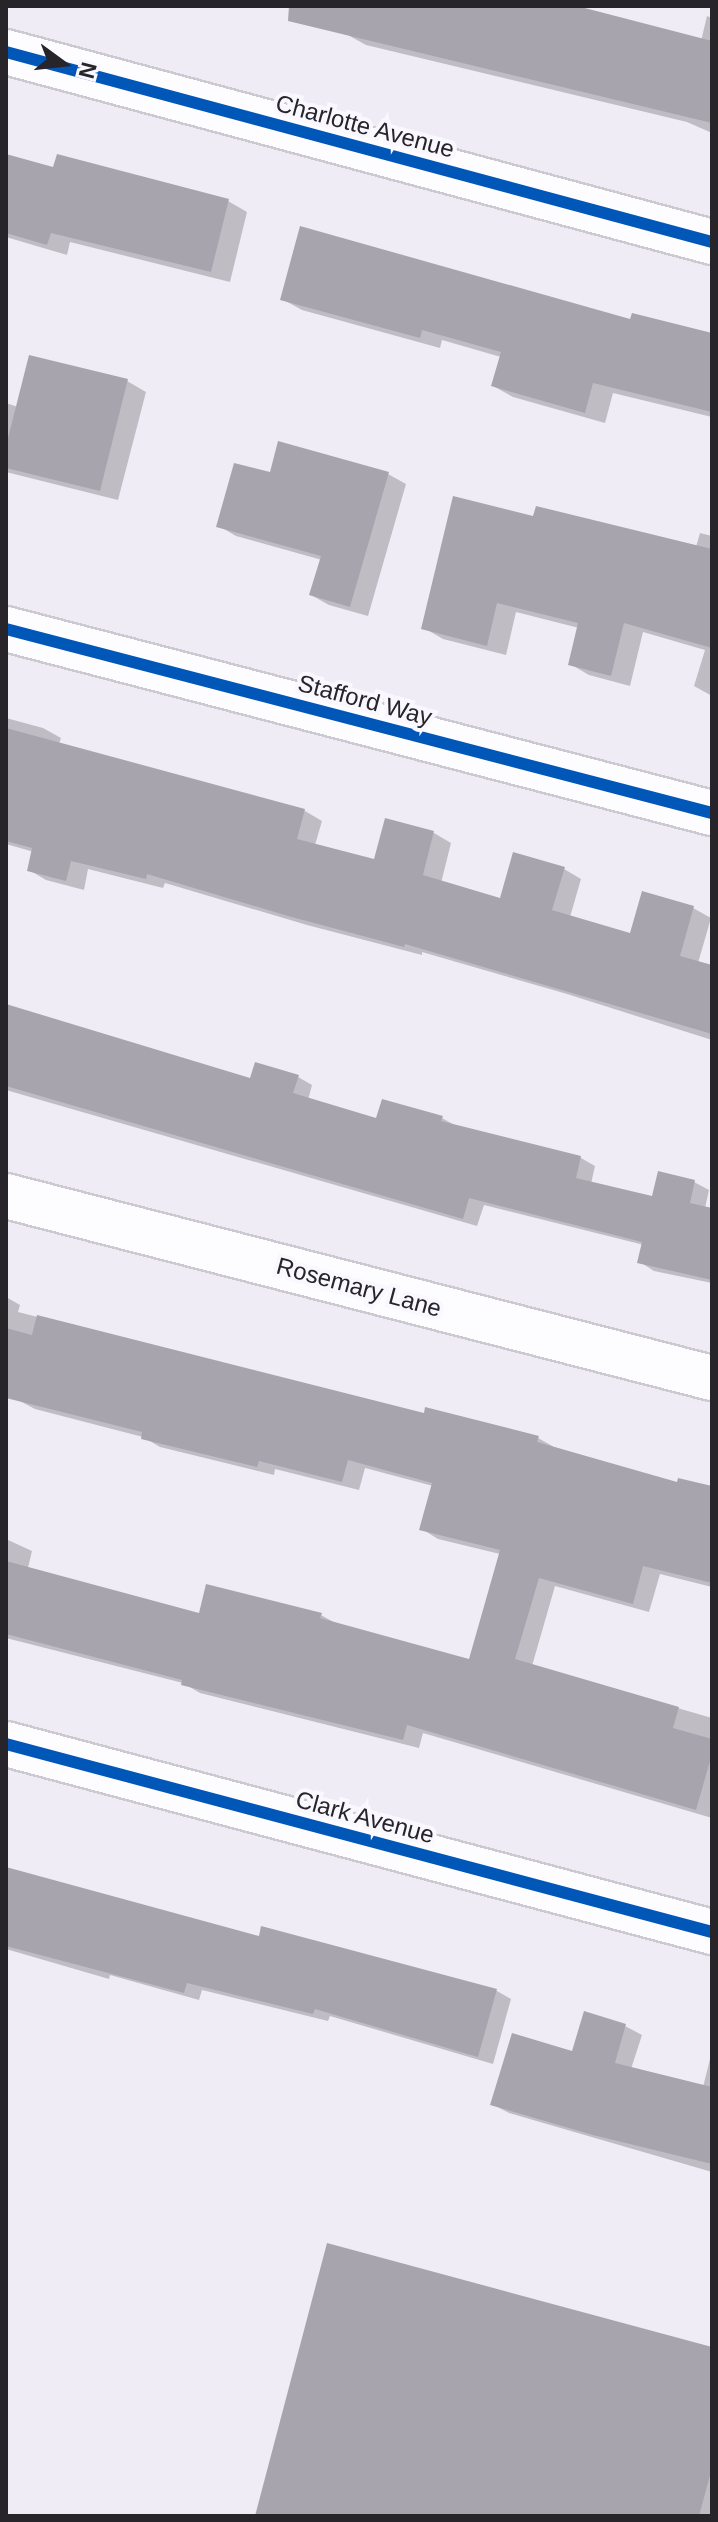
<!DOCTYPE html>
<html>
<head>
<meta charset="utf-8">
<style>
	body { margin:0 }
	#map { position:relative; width:718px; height:2522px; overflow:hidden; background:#f0ecf6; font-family:Helvetica,sans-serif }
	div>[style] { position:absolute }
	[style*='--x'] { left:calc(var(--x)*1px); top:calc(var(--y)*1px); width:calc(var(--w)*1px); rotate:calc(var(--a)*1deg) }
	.shadow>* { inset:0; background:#0003 }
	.building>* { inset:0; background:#a8a4ae }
	.roads { filter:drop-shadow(2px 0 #ccc9d0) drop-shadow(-2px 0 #ccc9d0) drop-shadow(0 2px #ccc9d0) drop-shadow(0 -2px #ccc9d0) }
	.minor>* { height:44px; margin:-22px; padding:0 22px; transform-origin:22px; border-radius:22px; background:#fdfcfe }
	.tertiary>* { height:44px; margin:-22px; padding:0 22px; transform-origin:22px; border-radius:22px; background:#fdfcfe }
	.cycleway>* { height:12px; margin:-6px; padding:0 6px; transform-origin:6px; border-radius:6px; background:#0057b8 }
	span { translate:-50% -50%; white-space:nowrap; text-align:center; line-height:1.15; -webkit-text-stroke:8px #faf8ff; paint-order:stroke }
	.street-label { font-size:24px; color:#27242a }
	.frame { position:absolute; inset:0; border:8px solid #27242a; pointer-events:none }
	.north { position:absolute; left:24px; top:24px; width:80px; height:80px; -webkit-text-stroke:6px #faf8ff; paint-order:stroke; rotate:105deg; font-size:22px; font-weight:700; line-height:32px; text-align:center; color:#27242a }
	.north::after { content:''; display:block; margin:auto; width:28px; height:36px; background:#27242a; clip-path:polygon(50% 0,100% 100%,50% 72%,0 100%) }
</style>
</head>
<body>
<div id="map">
	<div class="shadow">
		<div style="clip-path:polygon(350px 6px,561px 6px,701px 41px,707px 16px,712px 18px,712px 133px,687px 122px,366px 45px,346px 34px)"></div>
		<div style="clip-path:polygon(6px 156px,55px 169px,228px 201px,247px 212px,230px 282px,70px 242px,67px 255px,6px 237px)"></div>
		<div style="clip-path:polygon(282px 299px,632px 321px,712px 335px,712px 417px,613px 393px,605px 423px,513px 397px,493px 386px,501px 357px,442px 340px,440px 348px,302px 310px)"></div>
		<div style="clip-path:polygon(127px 381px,146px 392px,118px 500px,6px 472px,6px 403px,18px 407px)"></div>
		<div style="clip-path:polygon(388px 474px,406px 484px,368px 616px,329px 605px,311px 595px,322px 560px,236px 536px,219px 526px,271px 475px)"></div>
		<div style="clip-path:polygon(535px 518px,696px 547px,700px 533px,712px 536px,712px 696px,694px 686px,705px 650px,643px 632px,630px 686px,589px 675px,570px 664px,579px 628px,516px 612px,506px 655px,443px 639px,424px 628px)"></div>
		<div style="clip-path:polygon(6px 718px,43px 728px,61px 738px,59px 744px,305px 811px,322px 821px,315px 845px,376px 861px,387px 820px,434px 833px,451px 843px,441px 883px,501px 900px,564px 869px,581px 879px,570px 917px,632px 935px,693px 908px,711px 918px,698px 963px,712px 967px,712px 1040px,567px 994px,422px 952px,422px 955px,307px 925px,165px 883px,163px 888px,88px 869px,84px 890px,46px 880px,29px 870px,34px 852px,6px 844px)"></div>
		<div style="clip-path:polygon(6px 1006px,251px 1081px,298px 1077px,312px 1085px,308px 1100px,378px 1121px,442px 1118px,458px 1127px,581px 1158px,595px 1166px,591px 1184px,654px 1199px,694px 1182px,709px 1190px,705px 1208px,712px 1210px,712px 1283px,654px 1271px,640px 1262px,644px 1245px,484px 1205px,477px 1226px,6px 1090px)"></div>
		<div style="clip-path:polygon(6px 1297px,20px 1305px,18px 1312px,425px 1415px,538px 1438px,554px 1447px,679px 1484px,712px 1488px,712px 1587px,660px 1574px,649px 1612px,555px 1586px,532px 1666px,712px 1718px,712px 1818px,423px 1733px,419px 1748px,200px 1693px,183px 1683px,6px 1638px,6px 1539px,32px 1551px,28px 1568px,200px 1616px,321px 1615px,337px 1624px,470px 1661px,500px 1554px,438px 1539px,422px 1529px,433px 1486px,365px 1468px,359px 1490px,275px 1469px,274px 1475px,160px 1447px,143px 1437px,35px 1409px,18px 1400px,6px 1384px)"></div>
		<div style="clip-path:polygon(6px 1888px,260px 1938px,263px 1928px,497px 1991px,511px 1999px,493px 2064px,330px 2016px,328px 2021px,202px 1990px,199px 2000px,110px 1975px,109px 1979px,6px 1949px)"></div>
		<div style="clip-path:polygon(625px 2026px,642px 2035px,631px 2069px,703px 2087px,712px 2051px,712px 2172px,509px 2113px,492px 2104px)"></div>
		<div style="clip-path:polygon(712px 2351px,712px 2516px,257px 2516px)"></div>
	</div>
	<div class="building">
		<div style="clip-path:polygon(289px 6px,577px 6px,712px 41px,712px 123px,288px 21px)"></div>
		<div style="clip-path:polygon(6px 154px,53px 167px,57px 154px,229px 199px,211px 272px,51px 233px,47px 245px,6px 233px)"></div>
		<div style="clip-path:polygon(300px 226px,630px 319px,632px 313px,712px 333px,712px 412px,593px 383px,585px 413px,491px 386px,501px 352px,422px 330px,420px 338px,280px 300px)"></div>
		<div style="clip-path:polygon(29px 355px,128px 379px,100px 491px,6px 468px,6px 446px)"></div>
		<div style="clip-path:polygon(278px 441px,389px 472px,350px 607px,309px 595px,321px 556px,216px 527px,234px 463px,270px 472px)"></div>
		<div style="clip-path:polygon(453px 496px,533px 516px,536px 506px,712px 549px,712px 648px,624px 623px,611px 676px,568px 665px,578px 623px,497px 603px,487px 646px,421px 629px)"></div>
		<div style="clip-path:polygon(6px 728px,305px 809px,297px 839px,374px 859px,385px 818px,434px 831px,423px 875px,500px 898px,513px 852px,565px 867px,552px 910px,630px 933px,642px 891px,694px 906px,680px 956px,712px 965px,712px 1034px,405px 944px,404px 947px,288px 916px,147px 874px,146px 879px,71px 861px,66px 881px,27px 871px,32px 848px,6px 841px)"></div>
		<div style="clip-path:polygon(6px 1004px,250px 1078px,255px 1062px,299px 1075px,293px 1093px,376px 1118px,382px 1099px,443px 1116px,441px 1121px,581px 1156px,576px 1178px,652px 1196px,658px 1171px,695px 1180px,690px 1203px,712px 1208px,712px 1280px,637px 1263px,642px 1242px,469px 1198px,463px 1219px,6px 1086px)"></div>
		<div style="clip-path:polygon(37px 1315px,424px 1413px,425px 1407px,539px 1436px,537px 1442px,677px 1482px,678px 1478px,712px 1486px,712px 1583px,643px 1566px,633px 1604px,539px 1578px,515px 1659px,679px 1707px,673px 1728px,712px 1739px,712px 1754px,696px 1810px,407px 1725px,403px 1740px,181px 1685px,182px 1680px,6px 1634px,6px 1561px,199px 1613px,206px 1584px,322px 1613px,320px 1618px,469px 1659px,500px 1550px,419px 1530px,432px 1483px,348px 1460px,342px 1482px,259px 1461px,257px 1467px,141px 1439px,142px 1432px,6px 1398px,6px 1328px,32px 1335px)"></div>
		<div style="clip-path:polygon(6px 1867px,259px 1936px,261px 1926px,497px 1989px,478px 2057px,315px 2009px,313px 2014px,187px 1983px,184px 1993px,6px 1946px)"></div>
		<div style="clip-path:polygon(584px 2011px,626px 2024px,615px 2063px,712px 2087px,712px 2164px,593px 2135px,490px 2105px,512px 2033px,572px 2051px)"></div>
		<div style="clip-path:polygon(327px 2243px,712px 2347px,712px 2468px,699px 2516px,255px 2516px)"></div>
	</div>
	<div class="roads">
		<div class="minor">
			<div style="--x:6;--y:52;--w:731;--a:15.06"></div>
			<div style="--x:6;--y:629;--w:730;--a:14.61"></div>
			<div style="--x:6;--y:1196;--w:729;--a:14.46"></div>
		</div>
		<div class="tertiary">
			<div style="--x:6;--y:1744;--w:731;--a:14.91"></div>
		</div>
	</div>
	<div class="cycleway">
		<div style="--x:6;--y:52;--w:731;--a:15.06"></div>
		<div style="--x:6;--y:629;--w:730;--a:14.61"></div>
		<div style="--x:6;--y:1744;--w:731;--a:14.91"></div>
	</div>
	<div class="street-label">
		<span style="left:365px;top:126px;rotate:15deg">Charlotte Avenue</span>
		<span style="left:365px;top:700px;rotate:15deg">Stafford Way</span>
		<span style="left:359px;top:1287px;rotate:15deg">Rosemary Lane</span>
		<span style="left:365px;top:1817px;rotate:15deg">Clark Avenue</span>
	</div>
	<div class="frame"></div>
	<div class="north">N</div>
</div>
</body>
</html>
